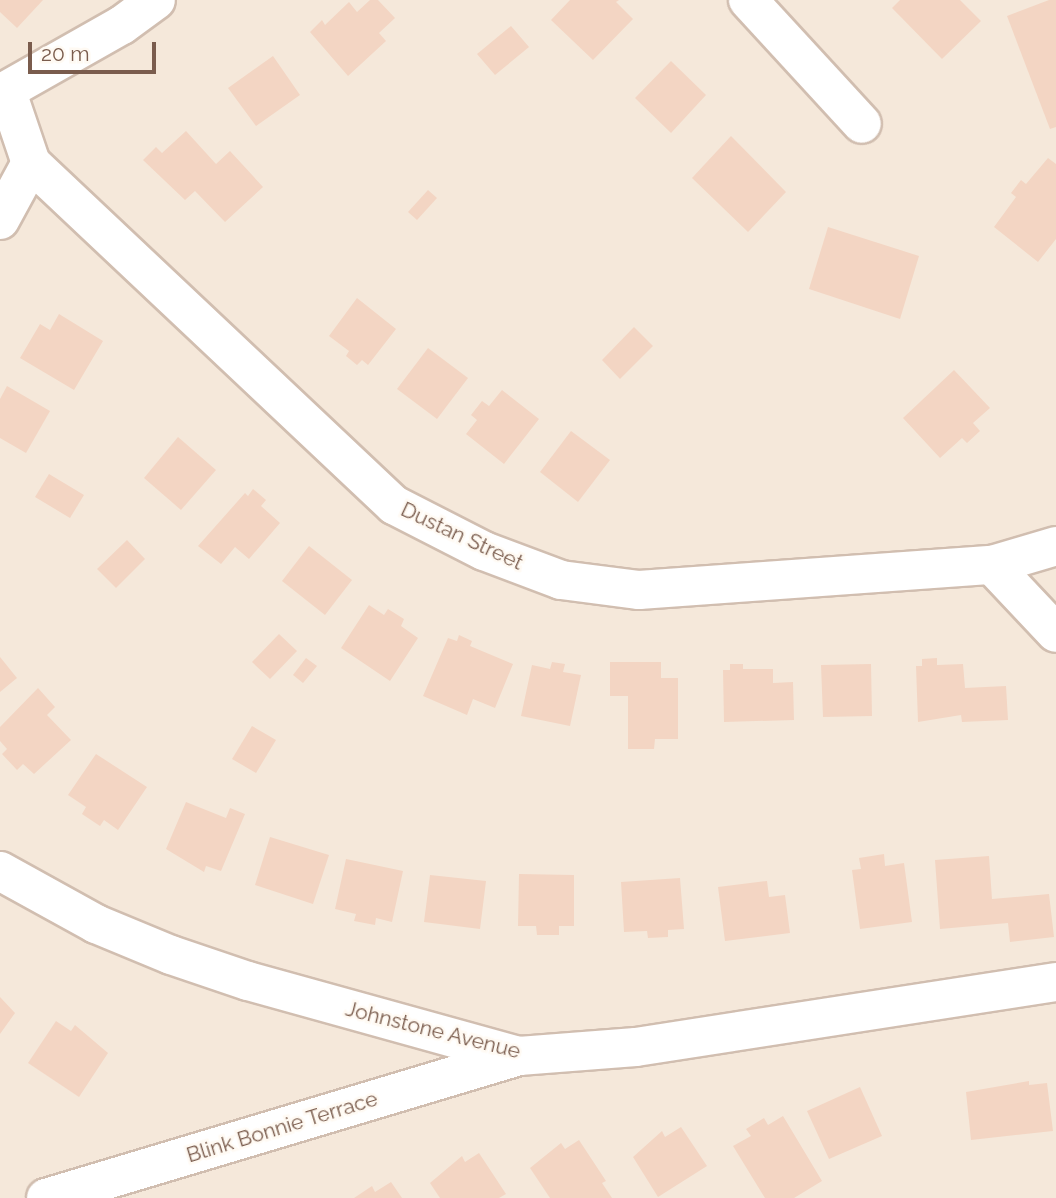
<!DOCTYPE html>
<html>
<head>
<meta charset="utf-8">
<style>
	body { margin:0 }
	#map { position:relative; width:1056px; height:1198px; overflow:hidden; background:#fdf6ec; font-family:Raleway,sans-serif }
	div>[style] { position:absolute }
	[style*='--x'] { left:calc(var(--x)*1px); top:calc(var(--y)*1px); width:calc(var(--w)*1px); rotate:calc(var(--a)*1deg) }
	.residential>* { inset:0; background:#f5e8da }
	.building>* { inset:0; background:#f3d5c3 }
	.roads { filter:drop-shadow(2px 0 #d1beb0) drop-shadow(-2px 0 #d1beb0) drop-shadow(0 2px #d1beb0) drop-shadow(0 -2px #d1beb0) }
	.street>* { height:38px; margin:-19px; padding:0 19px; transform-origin:19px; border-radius:19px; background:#fff }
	span { translate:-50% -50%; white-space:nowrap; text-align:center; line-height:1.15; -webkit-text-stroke:5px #fffaf3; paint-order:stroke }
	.street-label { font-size:21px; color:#7a5c4d }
	.scale { position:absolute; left:28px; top:42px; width:128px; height:32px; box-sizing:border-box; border:4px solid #7a5c4d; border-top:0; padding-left:9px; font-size:21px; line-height:24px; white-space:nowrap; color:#7a5c4d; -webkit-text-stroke:5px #fffaf3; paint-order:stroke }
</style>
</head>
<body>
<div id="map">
	<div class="residential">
		<div style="clip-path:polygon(0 0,1056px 0,1056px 1198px,0 1198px)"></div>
	</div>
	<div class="building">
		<div style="clip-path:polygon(0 0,43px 0,17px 28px,0 12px)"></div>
		<div style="clip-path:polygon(370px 0,378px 0,395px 18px,379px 33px,386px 41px,348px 76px,310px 32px,322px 20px,325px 25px,349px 2px,357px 12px)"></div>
		<div style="clip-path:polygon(570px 0,619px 0,616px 2px,633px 19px,593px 60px,551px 20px)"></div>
		<div style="clip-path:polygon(900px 0,960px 0,981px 21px,942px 59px,892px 8px)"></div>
		<div style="clip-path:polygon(1049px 0,1056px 0,1056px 127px,1050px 129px,1007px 16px)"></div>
		<div style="clip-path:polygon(511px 26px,529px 47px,495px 75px,477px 54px)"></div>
		<div style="clip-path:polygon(273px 56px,300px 95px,256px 126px,228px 88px)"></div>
		<div style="clip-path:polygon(671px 61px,706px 95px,671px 133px,635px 98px)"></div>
		<div style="clip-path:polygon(186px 131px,216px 164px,230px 151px,263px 187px,225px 222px,195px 191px,185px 200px,143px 160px,156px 147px,162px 153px)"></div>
		<div style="clip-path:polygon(731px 136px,786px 192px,748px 232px,692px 178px)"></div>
		<div style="clip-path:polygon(1048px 158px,1056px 164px,1056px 239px,1038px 262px,994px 227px,1016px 197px,1011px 193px,1021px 180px,1026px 184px)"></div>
		<div style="clip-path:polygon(428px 190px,437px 198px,417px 220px,408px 212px)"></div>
		<div style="clip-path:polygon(828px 227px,919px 256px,900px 319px,809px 289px)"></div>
		<div style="clip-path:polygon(357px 298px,396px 329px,368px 365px,362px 360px,357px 365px,346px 356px,349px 351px,329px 336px)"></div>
		<div style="clip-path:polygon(59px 314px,103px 341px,74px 390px,20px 358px,40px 324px,50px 330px)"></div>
		<div style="clip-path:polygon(634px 327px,653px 346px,620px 379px,602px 360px)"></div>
		<div style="clip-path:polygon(428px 348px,468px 378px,437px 419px,397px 389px)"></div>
		<div style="clip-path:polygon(954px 370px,990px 408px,973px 423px,980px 431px,967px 443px,962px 438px,940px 458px,903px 418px)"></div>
		<div style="clip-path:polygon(7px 386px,50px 411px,26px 453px,0 438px,0 399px)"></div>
		<div style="clip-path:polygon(502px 390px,539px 419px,504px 464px,466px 434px,477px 420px,471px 415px,482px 401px,489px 406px)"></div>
		<div style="clip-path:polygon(571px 431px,610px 460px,578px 502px,540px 472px)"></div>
		<div style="clip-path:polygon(178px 437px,216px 470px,181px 510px,144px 478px)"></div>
		<div style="clip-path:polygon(49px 474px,84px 495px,70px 518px,35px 497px)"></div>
		<div style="clip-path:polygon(253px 489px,266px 500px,261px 506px,280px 523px,249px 559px,235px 547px,221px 564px,198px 546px,245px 493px,248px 496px)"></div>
		<div style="clip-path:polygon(127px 540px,145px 559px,116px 588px,97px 569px)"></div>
		<div style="clip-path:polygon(309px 546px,352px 580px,325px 615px,282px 581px)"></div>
		<div style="clip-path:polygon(369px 605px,384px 615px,388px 609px,404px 619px,401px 626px,418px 638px,390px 681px,341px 648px)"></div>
		<div style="clip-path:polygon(279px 634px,297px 651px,270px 679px,252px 662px)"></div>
		<div style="clip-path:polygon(459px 635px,472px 641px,470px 646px,513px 664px,495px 708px,473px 699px,467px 715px,423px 696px,448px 638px,457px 641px)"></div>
		<div style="clip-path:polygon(0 657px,17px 678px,0 692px)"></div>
		<div style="clip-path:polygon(306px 658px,317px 666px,303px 683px,293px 675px)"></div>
		<div style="clip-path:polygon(937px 658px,937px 665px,963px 664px,965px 688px,1006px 686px,1008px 720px,962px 722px,961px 715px,918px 722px,916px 666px,922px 666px,922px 659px)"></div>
		<div style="clip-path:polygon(552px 662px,565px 664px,563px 672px,581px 675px,570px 726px,521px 716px,532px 665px,550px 669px)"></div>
		<div style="clip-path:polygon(610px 662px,661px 662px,661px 678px,678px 678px,678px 739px,655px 739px,654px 749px,628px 749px,628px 696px,610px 696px)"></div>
		<div style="clip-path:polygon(730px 664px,743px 664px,743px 669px,773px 669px,773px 683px,793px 682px,794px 720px,724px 722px,723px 670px,730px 670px)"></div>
		<div style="clip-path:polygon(871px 664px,872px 716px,823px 717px,821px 665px)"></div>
		<div style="clip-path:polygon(38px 688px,55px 707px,47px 715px,71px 740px,34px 774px,23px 764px,17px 770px,2px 754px,7px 749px,0 741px,0 727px)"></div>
		<div style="clip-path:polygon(252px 726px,276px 740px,256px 773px,232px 759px)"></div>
		<div style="clip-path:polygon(96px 754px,147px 787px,118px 830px,104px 820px,100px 826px,82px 814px,86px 807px,68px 795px)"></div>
		<div style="clip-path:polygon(186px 802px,226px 818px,230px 808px,245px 814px,221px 871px,206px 866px,204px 872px,166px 849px)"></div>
		<div style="clip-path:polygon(270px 837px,329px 855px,313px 904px,255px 885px)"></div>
		<div style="clip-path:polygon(884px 854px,885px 866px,904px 863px,912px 922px,860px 929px,852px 870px,861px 869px,859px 858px)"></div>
		<div style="clip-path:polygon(989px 856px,992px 899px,1049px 894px,1054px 937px,1010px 942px,1008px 923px,940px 929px,935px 860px)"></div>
		<div style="clip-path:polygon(346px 859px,403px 871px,392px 922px,376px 918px,375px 925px,354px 921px,356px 914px,335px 909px)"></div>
		<div style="clip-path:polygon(519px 874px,574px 875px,574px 926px,559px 926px,559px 935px,537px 935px,536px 926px,518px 926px)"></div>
		<div style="clip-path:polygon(430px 875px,486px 881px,480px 929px,424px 922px)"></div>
		<div style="clip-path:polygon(680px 878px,684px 929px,668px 930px,668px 937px,648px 938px,647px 931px,624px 932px,621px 882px)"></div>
		<div style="clip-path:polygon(767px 881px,769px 897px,785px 895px,790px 933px,725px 941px,718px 887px)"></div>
		<div style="clip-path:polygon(0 997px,15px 1013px,0 1034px)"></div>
		<div style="clip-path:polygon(56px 1021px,71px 1031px,75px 1025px,108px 1053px,79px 1097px,28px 1063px)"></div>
		<div style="clip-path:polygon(1029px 1081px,1029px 1085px,1047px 1083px,1053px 1131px,971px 1140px,966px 1092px)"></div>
		<div style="clip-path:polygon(860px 1087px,882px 1136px,829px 1159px,807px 1111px)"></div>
		<div style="clip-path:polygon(783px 1116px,822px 1181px,794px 1198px,765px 1198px,733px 1146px,751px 1136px,746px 1129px,764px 1118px,768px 1125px)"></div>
		<div style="clip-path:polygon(681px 1127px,707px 1166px,658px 1197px,633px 1157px,662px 1131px,665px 1137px)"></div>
		<div style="clip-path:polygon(579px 1140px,606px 1181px,602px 1183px,612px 1198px,550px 1198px,530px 1168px,561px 1143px,565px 1149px)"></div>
		<div style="clip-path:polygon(479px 1153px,506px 1194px,499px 1198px,440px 1198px,430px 1183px,462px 1156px,465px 1162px)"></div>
		<div style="clip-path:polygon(391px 1182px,402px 1198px,354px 1198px,372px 1186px,375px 1192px)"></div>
	</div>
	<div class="roads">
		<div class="street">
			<div style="--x:748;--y:0;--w:168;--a:47.4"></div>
			<div style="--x:7;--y:92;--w:75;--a:71.3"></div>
			<div style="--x:31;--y:163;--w:499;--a:43.3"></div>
			<div style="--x:394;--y:505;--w:101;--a:27.1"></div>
			<div style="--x:484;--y:551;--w:82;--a:20.6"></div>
			<div style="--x:561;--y:580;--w:79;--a:7.3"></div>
			<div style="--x:639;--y:590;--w:354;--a:-4.1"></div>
			<div style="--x:992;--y:565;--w:67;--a:-16.5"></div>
			<div style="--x:0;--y:94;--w:140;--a:-29.5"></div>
			<div style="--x:122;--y:25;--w:42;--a:-36.3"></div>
			<div style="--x:0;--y:220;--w:65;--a:-61.5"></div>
			<div style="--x:992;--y:565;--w:93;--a:46.7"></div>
			<div style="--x:0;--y:871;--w:110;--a:28.9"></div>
			<div style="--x:96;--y:924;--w:81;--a:22.5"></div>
			<div style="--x:171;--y:955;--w:81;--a:18.7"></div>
			<div style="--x:248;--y:981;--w:281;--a:15.5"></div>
			<div style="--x:519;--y:1056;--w:117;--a:-4.4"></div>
			<div style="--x:636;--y:1047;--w:425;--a:-8.8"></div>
			<div style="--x:46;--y:1198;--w:494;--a:-16.7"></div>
		</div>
	</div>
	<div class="street-label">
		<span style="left:462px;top:536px;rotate:25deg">Dustan Street</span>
		<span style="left:433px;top:1030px;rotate:14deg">Johnstone Avenue</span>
		<span style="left:282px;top:1127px;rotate:-17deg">Blink Bonnie Terrace</span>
	</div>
	<div class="scale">20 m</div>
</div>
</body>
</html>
